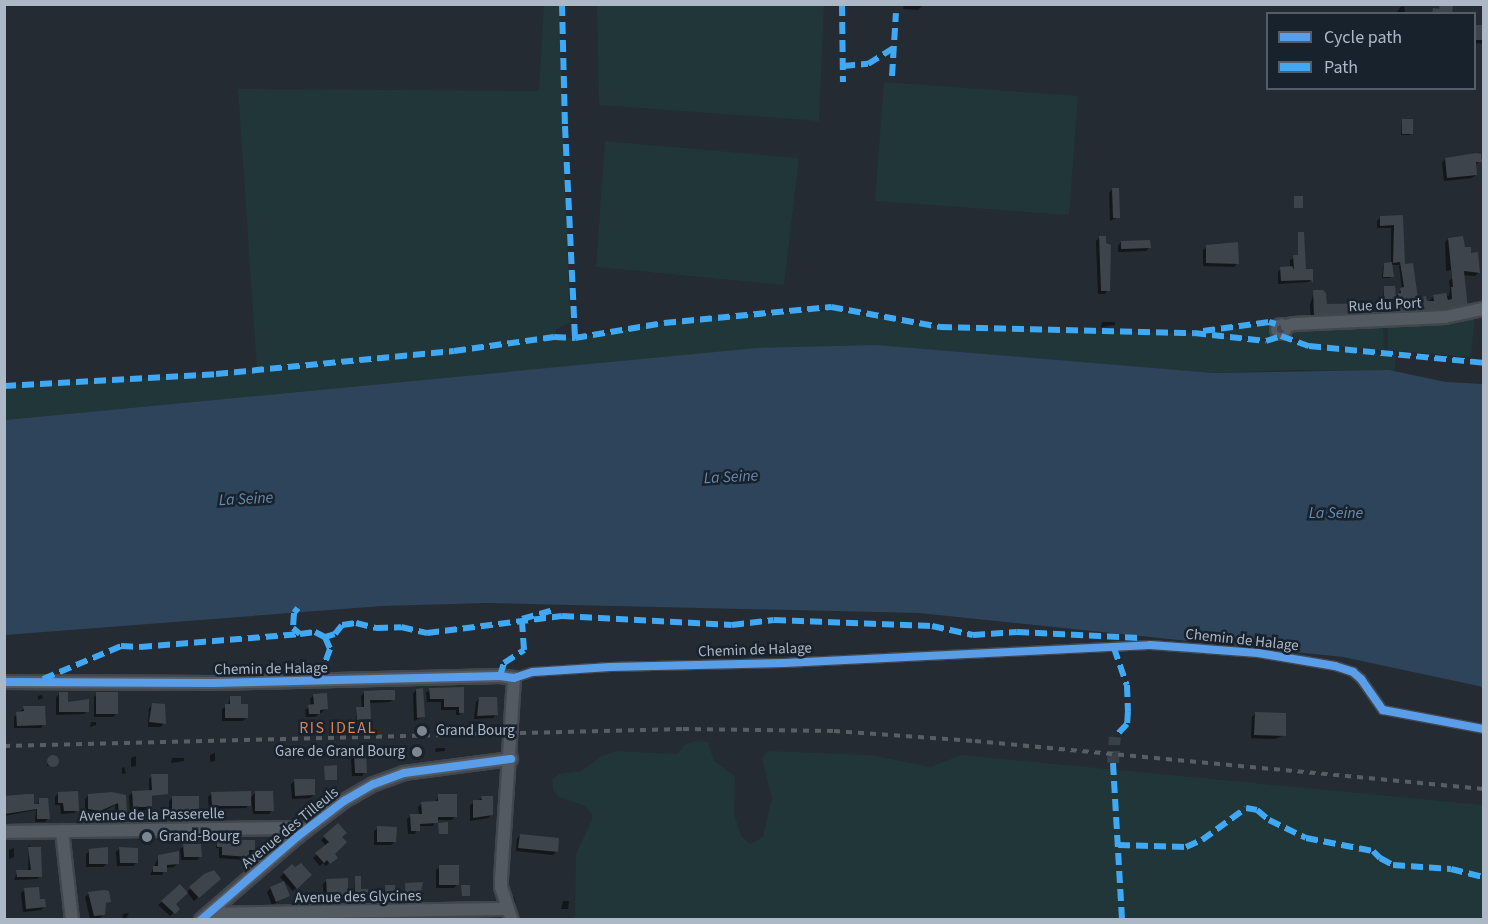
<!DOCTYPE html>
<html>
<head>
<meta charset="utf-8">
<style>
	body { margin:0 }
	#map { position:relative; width:1488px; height:924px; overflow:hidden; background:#242b32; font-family:"Source Sans 3",sans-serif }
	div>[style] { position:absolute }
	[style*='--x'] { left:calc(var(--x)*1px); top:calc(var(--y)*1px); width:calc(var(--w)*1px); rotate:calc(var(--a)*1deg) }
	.green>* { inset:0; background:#213638 }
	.water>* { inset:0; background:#2d445b }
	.shadow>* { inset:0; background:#0007 }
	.building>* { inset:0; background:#3e444b }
	.round { border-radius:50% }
	.minor-tunnel>* { height:12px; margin-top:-6px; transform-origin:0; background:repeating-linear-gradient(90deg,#384048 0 12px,transparent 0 18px) }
	.roads { filter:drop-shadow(2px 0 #42474d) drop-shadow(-2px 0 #42474d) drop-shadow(0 2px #42474d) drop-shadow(0 -2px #42474d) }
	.service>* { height:6px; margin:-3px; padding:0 3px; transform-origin:3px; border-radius:3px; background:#545a62 }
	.service>.ring { margin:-3px; padding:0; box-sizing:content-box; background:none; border:6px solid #545a62; border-radius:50% }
	.minor>* { height:12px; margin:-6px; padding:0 6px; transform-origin:6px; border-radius:6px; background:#545a62 }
	.rail>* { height:4px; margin-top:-2px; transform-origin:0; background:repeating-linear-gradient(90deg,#575e64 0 6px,transparent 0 12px) }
	.quiet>* { height:6px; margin-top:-3px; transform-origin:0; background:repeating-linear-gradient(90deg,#3fa9f5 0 12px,transparent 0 18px) }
	.cycleway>* { height:8px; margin:-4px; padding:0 4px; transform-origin:4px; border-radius:4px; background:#5a9eea }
	.dots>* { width:16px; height:16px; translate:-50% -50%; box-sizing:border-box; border:3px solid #18222d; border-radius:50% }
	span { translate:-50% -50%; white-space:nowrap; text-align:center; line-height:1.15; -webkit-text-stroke:5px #18222d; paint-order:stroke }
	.street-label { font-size:15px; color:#acb8c6 }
	.poi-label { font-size:15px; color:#acb8c6 }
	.left { translate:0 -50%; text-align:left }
	.right { translate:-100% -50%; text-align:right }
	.water-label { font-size:16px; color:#698bac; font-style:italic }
	.neighbourhood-label { font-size:16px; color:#db8351; letter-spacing:1.5px }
	.frame { position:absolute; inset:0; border:6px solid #acb8c6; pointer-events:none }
	.legend { position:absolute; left:1266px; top:12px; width:210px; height:78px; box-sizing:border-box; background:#18222d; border:2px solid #535e6a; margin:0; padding:8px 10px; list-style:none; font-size:18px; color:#acb8c6 }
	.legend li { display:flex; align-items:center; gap:12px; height:30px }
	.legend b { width:30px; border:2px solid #535e6a }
</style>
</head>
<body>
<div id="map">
	<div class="green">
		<div style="clip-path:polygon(544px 4px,559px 5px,570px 322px,556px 329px,554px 337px,575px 338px,664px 323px,736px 315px,831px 311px,940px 327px,1194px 333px,1266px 341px,1279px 336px,1309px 346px,1396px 356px,1395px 372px,1299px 370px,1214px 373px,886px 346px,626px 361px,5px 420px,4px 385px,145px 378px,257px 369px,238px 89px,539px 91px)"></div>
		<div style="clip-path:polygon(597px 5px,824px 5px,819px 121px,599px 105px)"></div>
		<div style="clip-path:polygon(884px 82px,1078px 96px,1069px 215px,875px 201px)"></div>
		<div style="clip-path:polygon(605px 141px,799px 158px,784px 285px,596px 267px)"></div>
		<div style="clip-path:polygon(1475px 316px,1471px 357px,1388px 350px,1388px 325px)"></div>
		<div style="clip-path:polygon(1269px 324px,1273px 325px,1275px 336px,1266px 339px,1202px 333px)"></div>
		<div style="clip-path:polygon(1383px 325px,1384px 351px,1310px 344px,1292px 335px,1297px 327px)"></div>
		<div style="clip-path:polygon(695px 741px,708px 742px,714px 761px,735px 776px,734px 813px,741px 836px,750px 844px,763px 837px,772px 798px,762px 758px,768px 751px,871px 755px,931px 767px,961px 755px,1483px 805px,1483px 919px,572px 919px,575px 916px,576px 853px,592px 820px,592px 814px,585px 806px,559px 797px,553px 790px,553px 779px,559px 774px,581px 771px,602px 756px,616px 751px,678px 754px,684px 745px)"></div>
	</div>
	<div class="water">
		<div style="clip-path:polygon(876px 345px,1214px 373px,1389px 370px,1446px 382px,1483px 384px,1483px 687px,1343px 657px,919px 613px,486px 603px,382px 606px,5px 635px,5px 420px,757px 348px)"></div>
	</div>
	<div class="shadow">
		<div style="clip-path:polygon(904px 4px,924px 4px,918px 10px,903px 9px)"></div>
		<div style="clip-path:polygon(1404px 6px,1405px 12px,1413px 14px,1396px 14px,1400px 7px)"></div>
		<div style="clip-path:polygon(1474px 26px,1484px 27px,1484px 44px,1474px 43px)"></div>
		<div style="clip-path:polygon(1402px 121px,1411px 133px,1410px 135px,1401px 135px)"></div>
		<div style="clip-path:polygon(1445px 159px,1480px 161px,1475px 165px,1476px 175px,1472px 178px,1444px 181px,1442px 163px)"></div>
		<div style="clip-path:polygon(1112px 190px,1118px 217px,1110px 221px,1109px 193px)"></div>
		<div style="clip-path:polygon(1381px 217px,1401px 217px,1403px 261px,1416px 299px,1426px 304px,1434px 296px,1449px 296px,1450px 290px,1449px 281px,1452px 278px,1451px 270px,1446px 271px,1445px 242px,1448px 239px,1470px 254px,1479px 272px,1475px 276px,1462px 275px,1467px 308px,1397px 318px,1395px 298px,1402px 289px,1399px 265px,1391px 265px,1391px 278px,1382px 278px,1383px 266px,1391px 264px,1391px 228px,1377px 228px,1377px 221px)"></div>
		<div style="clip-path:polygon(1298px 234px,1304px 271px,1312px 279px,1308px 282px,1278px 284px,1278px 272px,1281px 269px,1290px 268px,1290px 260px,1298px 256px)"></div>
		<div style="clip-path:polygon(1099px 238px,1104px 244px,1108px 290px,1105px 294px,1098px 294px,1096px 241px)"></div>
		<div style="clip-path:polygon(1121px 242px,1149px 248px,1146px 251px,1118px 252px,1118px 246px)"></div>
		<div style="clip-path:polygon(1207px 247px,1237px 263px,1234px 267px,1203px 266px,1203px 250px)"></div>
		<div style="clip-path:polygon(1384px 288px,1394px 299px,1393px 300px,1383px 300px)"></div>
		<div style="clip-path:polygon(1314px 292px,1325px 305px,1311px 321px,1310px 305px)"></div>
		<div style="clip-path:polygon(1102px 322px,1115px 322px,1115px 325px,1101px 327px)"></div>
		<div style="clip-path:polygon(463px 688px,462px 712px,459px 715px,456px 715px,456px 710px,441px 710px,441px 702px,427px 702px,426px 693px,430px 690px)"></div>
		<div style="clip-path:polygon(416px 690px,423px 717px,414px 721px,413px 694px)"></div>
		<div style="clip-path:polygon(365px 692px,394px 699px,390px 702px,369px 703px,370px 718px,362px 722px,356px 720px,356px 710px,362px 709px,361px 696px)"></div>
		<div style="clip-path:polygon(60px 694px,66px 703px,87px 711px,84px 714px,56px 715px,56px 697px)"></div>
		<div style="clip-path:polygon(97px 694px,116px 714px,113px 717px,94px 717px,94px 697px)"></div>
		<div style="clip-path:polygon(42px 695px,43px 698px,38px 700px,38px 696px)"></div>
		<div style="clip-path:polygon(314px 695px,326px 709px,315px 717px,306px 717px,305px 710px,311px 706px,310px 699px)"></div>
		<div style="clip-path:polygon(231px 697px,247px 717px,243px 721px,222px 721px,222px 709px,227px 706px)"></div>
		<div style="clip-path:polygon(479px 699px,496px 714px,493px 718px,474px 719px,476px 702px)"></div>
		<div style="clip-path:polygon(153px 705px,164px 723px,161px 727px,148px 727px,149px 708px)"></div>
		<div style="clip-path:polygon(24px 708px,44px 724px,41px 728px,14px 728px,14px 717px)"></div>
		<div style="clip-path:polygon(1255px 714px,1284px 735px,1275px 739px,1251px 738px,1252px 717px)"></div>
		<div style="clip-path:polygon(91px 722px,96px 722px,96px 725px,90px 727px)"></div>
		<div style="clip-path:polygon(436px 748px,445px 748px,445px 751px,435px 752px)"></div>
		<div style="clip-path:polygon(215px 753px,215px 761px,210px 762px,210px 755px)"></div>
		<div style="clip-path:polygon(355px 754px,365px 772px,362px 776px,352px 776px,351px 757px)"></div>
		<div style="clip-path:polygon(136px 756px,136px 766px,131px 767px,131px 758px)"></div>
		<div style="clip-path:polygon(48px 757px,56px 757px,57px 765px,47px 766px)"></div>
		<div style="clip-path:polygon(172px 758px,184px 758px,184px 761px,171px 763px)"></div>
		<div style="clip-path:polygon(124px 767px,126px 773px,122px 774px,122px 768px)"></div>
		<div style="clip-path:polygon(152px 776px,167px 793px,150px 797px,150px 806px,147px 810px,130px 810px,129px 796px,133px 792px,149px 792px,149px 779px)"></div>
		<div style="clip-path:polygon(295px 781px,314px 795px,310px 798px,292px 799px,291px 784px)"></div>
		<div style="clip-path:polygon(256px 792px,272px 810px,269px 814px,253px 814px,251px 797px)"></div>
		<div style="clip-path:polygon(212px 793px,249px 805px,246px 808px,209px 809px,208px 797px)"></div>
		<div style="clip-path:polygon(58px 794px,77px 810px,74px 813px,61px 814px,60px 805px,55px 805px,55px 797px)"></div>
		<div style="clip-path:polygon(120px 794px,125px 814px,122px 818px,116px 818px,115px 805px,102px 812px,85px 812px,85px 799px,88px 796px)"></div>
		<div style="clip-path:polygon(439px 796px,455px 816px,452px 820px,437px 820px,433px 826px,418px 826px,415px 834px,408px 834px,407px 819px,411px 816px,419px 815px,418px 807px,422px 803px,435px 802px)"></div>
		<div style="clip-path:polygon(4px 798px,36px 806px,40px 800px,48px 819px,45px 822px,35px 822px,36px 810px,4px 816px)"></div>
		<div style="clip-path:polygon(172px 798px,198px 813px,194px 817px,169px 817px,169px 801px)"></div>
		<div style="clip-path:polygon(482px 798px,492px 814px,488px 818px,470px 821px,470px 805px)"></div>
		<div style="clip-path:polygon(338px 825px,340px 837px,333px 854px,336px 857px,326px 866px,323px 863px,320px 866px,313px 858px,326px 846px,321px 840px)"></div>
		<div style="clip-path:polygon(378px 828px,394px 842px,391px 845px,374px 845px,374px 831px)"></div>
		<div style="clip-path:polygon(520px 835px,557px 851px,553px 855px,516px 851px,517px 839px)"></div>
		<div style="clip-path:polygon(217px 837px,227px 842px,254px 850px,244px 860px,219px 858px,219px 848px,216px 848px)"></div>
		<div style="clip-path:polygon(29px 844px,41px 876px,37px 879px,14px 880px,17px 872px,28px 871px)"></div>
		<div style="clip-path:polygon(184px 846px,200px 856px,197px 860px,181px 860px,180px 849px)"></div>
		<div style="clip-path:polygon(14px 848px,14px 857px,9px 859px,9px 850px)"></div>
		<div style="clip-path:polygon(120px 848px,137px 862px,133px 866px,117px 866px,116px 852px)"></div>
		<div style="clip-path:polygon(90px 851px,107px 863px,103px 867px,86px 867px,86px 854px)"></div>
		<div style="clip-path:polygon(159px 856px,177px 864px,174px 867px,165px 868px,162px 875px,150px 875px)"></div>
		<div style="clip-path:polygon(292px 866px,310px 875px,293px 891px,280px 877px)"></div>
		<div style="clip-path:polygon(440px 867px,458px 884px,454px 888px,436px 888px,436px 870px)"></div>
		<div style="clip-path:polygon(205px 875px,219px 879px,194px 901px,187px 892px,174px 904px,178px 909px,170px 916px,158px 905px,180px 886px,186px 893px)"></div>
		<div style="clip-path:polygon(355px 878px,360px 891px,365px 896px,354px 897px)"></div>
		<div style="clip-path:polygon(327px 880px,347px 895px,343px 898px,324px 899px,323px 884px)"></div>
		<div style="clip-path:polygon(406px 884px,418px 896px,411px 897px,409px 904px,405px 904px)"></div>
		<div style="clip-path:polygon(385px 886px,394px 895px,382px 896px,382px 903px,375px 905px,375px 893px,384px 892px)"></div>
		<div style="clip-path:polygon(271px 888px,288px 896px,272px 905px,267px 892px)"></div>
		<div style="clip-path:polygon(25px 890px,44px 907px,41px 910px,23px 912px,21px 893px)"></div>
		<div style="clip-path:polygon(89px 894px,109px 902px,103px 904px,104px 914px,100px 918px,90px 919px,85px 897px)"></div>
		<div style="clip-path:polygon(514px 897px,516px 903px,512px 905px,511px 900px)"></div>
		<div style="clip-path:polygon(563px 901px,569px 901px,568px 909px,561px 909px)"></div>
		<div style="clip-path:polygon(129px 913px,125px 920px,122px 920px,123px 914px)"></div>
	</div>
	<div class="building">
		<div style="clip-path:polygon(1440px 4px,1453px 5px,1452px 14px,1432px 14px,1433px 8px,1439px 9px)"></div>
		<div style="clip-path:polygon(1474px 25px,1484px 25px,1484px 40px,1474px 40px)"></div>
		<div style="clip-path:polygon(1402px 119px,1413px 119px,1413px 134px,1402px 134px)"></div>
		<div style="clip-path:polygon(1476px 153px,1481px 154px,1482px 162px,1476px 162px,1477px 175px,1447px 178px,1445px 158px)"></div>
		<div style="clip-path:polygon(1112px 188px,1119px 188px,1120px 218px,1113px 218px)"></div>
		<div style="clip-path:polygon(1294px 196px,1303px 196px,1303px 208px,1294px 208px)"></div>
		<div style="clip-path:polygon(1403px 215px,1405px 264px,1413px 263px,1418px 298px,1426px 296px,1427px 301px,1434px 301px,1433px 295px,1446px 293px,1448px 300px,1452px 299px,1451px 287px,1453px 287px,1448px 238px,1463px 236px,1465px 247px,1471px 247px,1471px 253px,1478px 252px,1480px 273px,1464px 271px,1468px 309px,1400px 315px,1398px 293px,1401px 293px,1400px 288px,1404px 287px,1400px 262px,1393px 263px,1394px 225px,1380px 226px,1380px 216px)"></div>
		<div style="clip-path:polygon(1298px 232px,1304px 232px,1306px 269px,1313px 269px,1313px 283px,1311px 280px,1281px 281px,1280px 267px,1292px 266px,1294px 270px,1293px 255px,1298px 255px)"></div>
		<div style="clip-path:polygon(1099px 236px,1106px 236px,1106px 243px,1111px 245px,1110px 291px,1101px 291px)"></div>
		<div style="clip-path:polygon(1150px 240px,1151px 248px,1121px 249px,1121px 241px)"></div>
		<div style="clip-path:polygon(1238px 242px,1239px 264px,1206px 263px,1206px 245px)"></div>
		<div style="clip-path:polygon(1392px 262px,1394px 277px,1383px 277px,1384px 263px)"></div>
		<div style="clip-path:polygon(1384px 286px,1395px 286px,1396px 299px,1384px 299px)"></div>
		<div style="clip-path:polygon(1313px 290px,1323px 290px,1326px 293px,1327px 304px,1373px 303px,1373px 316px,1314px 318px)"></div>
		<div style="clip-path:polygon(464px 687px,464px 713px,459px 713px,459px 707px,444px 707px,444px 699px,430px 699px,429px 688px)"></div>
		<div style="clip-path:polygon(423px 688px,425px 717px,417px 718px,416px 689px)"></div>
		<div style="clip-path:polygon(383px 690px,395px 690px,395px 700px,370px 700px,371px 719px,357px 720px,356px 707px,364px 707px,364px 691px)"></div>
		<div style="clip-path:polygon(59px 692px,68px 692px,68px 702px,89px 699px,89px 712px,59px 712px)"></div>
		<div style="clip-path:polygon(96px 692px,118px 692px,118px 714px,96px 714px)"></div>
		<div style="clip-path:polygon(327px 693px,328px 709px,320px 710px,320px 714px,309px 714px,308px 705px,314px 704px,313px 694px)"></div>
		<div style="clip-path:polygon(230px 696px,241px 696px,241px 704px,248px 704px,248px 718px,225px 718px,225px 704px,230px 704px)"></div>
		<div style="clip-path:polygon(479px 697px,497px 697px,498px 715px,477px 716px)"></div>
		<div style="clip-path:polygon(152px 703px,165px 704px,166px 724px,149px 722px)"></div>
		<div style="clip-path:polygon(23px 706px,45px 706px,46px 725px,17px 726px,16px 712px,24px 711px)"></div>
		<div style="clip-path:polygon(1255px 712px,1286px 713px,1286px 736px,1254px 735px)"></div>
		<div style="clip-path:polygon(411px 747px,423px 747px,423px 756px,412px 757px)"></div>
		<div style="clip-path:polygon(354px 752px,366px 752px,367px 773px,355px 773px)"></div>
		<div class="round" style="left:47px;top:755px;width:12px;height:12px"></div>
		<div style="clip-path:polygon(337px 765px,337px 780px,325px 780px,324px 766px)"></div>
		<div style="clip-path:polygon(151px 774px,168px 774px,168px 794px,152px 796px,152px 807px,133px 807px,132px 791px,152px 790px)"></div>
		<div style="clip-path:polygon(294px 779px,315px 779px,315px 795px,295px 796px)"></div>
		<div style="clip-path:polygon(78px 791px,79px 811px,64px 811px,63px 803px,58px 803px,58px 792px)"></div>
		<div style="clip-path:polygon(251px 791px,251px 806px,212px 806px,211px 792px)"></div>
		<div style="clip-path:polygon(255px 791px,273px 791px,274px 811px,255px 811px)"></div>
		<div style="clip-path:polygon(112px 792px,126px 795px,127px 815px,119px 815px,118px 803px,100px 811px,88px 809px,88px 794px)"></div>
		<div style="clip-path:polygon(27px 794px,34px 794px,34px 804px,39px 804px,39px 798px,48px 798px,50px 819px,37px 819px,37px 809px,5px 814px,4px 796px)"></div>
		<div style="clip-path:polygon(438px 794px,457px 794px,457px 817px,438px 817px,438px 823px,448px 822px,448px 834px,439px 834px,438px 823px,420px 824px,420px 831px,411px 831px,410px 814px,422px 814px,421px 802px,438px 801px)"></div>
		<div style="clip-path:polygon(172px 796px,199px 796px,199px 814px,172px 814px)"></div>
		<div style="clip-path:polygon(481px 796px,493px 796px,493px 815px,473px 818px,473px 800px,482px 800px)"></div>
		<div style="clip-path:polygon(338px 823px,347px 833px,342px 837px,347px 842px,335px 854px,338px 858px,330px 864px,327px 860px,324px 863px,315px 853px,329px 842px,323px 836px)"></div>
		<div style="clip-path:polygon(377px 826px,397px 827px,396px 842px,377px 842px)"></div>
		<div style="clip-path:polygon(520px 834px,559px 838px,558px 852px,518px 848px)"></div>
		<div style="clip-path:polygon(216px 836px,229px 836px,229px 840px,255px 840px,255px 850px,249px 850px,249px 857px,222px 855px,222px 847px,217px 847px)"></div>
		<div style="clip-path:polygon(183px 844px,201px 844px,202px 857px,184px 857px)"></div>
		<div style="clip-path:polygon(28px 847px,41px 847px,42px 877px,17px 877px,16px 870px,31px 870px)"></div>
		<div style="clip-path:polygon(108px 847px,108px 864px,89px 864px,89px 849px)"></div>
		<div style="clip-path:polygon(119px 847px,138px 848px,138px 863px,120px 863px)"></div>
		<div style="clip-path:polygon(179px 851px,179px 864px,167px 865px,167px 872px,153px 872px,153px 866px,158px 866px,158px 855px)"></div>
		<div style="clip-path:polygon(301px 863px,312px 875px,297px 889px,283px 872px,292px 864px,295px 867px)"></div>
		<div style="clip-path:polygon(439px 865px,459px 865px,459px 885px,439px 885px)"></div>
		<div style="clip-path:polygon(214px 870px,221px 879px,199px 898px,189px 887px,204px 874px)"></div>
		<div style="clip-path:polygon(355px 876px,361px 876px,361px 889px,368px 889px,368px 896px,355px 896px)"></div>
		<div style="clip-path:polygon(348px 878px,348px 895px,327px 896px,326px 879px)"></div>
		<div style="clip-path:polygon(284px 881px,290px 896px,276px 902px,270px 887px)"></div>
		<div style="clip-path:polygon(423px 882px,420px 896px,412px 897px,412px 903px,406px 903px,405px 883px)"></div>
		<div style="clip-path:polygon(180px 884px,188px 893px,176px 904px,180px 909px,175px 914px,161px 901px)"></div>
		<div style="clip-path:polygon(385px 885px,395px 885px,396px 895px,385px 896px)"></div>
		<div style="clip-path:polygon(461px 885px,470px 885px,470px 896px,462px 896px)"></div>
		<div style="clip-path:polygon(39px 887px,40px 899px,45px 899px,46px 907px,26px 909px,24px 888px)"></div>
		<div style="clip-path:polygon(104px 890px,109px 891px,111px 902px,106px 903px,105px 915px,94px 916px,88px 892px)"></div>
		<div style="clip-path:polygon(376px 890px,383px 890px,384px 904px,376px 904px)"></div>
	</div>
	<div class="minor-tunnel">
		<div style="--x:1113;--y:763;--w:26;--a:-86"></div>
	</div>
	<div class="roads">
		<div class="service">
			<div class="ring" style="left:1274px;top:322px;width:8px;height:8px"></div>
			<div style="--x:514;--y:678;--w:20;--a:-18"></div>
			<div style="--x:533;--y:672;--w:77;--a:-3.7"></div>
			<div style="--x:610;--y:667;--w:174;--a:-1.3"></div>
			<div style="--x:784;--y:663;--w:366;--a:-2.8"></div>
			<div style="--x:1150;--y:645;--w:108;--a:4.2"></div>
			<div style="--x:1258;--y:653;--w:78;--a:9.6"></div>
			<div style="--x:1335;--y:666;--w:19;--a:18"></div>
			<div style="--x:1353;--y:672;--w:11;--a:41"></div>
			<div style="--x:1361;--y:679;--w:38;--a:55"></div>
			<div style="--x:1383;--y:710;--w:103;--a:10.7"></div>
		</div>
		<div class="minor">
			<div style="--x:1287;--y:326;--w:6;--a:-18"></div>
			<div style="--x:1293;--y:324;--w:152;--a:-2.6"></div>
			<div style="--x:1445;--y:317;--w:40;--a:-12"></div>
			<div style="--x:4;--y:682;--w:210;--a:0.3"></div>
			<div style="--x:214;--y:683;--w:286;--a:-1.4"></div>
			<div style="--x:500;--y:676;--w:14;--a:8"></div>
			<div style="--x:514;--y:678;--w:199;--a:93.7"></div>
			<div style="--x:501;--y:877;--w:10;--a:90"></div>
			<div style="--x:501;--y:887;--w:35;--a:72"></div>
			<div style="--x:62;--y:831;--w:90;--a:83.6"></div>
			<div style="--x:4;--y:832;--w:283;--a:-0.8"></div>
			<div style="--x:287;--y:828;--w:14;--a:36"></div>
			<div style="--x:208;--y:914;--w:300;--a:-1"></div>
			<div style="--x:201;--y:920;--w:128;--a:-40.9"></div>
			<div style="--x:298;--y:836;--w:58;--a:-37.3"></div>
			<div style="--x:344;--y:801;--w:34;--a:-30"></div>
			<div style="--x:374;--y:784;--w:32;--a:-20"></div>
			<div style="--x:404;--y:773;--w:108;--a:-7.5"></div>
		</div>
	</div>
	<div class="rail">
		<div style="--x:4;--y:746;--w:679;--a:-1.43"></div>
		<div style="--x:683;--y:729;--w:151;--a:0.8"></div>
		<div style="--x:834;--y:731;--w:141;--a:4.1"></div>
		<div style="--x:975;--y:741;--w:511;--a:5.39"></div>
	</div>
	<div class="quiet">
		<div style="--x:562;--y:4;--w:122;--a:88.6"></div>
		<div style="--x:565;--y:126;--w:212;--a:87.3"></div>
		<div style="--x:842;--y:4;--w:78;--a:89.3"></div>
		<div style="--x:843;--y:66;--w:25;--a:-5"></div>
		<div style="--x:868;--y:64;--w:31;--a:-32"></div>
		<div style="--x:892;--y:76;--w:63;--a:-86.4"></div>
		<div style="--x:1203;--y:331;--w:67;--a:-7.8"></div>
		<div style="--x:1269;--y:322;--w:7;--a:16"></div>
		<div style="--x:4;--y:386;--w:212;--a:-3.2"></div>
		<div style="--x:216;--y:374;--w:239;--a:-5.5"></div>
		<div style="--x:454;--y:351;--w:101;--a:-8"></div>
		<div style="--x:554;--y:337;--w:21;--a:3"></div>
		<div style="--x:575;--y:338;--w:90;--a:-9.6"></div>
		<div style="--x:664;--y:323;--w:168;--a:-5.5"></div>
		<div style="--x:831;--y:307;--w:111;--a:10.4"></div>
		<div style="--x:940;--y:327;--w:254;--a:1.4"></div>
		<div style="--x:1194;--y:333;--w:72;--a:6.3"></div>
		<div style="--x:1266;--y:341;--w:16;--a:-18"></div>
		<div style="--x:1281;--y:336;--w:30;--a:20"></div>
		<div style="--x:1309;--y:346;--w:176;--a:5.5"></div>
		<div style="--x:298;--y:608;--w:6;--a:129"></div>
		<div style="--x:294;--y:613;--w:15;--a:94"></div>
		<div style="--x:293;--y:628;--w:9;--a:41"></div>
		<div style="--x:300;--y:634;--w:15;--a:-8"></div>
		<div style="--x:315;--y:632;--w:11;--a:27"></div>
		<div style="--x:325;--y:637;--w:13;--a:67"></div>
		<div style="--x:330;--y:649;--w:35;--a:110"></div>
		<div style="--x:325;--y:637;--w:10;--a:-17"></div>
		<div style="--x:335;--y:634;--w:11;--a:-52"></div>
		<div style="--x:342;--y:625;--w:14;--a:-8"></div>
		<div style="--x:356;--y:623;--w:21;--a:14"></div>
		<div style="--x:376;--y:628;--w:25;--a:-2"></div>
		<div style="--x:401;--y:627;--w:27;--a:13"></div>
		<div style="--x:427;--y:633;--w:136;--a:-7.2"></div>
		<div style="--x:562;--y:616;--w:170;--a:3"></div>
		<div style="--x:732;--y:625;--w:42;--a:-6.8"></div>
		<div style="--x:774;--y:620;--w:158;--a:2.2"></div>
		<div style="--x:932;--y:626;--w:42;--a:12.4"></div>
		<div style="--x:973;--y:635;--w:44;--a:-3.9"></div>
		<div style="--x:1017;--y:632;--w:123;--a:2.8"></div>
		<div style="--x:1114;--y:648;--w:39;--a:71"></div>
		<div style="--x:1127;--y:685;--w:26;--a:88"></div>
		<div style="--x:1128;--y:711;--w:13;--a:94"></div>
		<div style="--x:1127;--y:724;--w:18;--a:133"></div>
		<div style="--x:500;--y:676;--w:14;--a:-73"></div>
		<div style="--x:504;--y:663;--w:24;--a:-33"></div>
		<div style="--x:524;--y:650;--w:31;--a:-94"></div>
		<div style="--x:522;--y:619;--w:35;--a:-16"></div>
		<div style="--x:43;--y:679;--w:85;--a:-22.9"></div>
		<div style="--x:121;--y:646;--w:19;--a:3"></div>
		<div style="--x:140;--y:647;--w:161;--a:-4.6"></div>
		<div style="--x:1113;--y:763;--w:157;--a:86.7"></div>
		<div style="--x:1118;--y:845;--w:68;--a:1.7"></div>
		<div style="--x:1186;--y:847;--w:17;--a:-24"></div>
		<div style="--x:1202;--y:840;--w:54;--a:-36"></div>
		<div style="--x:1246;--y:808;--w:11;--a:10"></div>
		<div style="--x:1257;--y:810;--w:16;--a:40"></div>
		<div style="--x:1269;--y:820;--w:41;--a:25.9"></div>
		<div style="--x:1306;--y:838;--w:68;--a:11"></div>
		<div style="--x:1373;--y:851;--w:10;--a:45"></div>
		<div style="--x:1380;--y:858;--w:15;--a:28"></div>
		<div style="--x:1393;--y:865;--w:58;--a:3.9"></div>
		<div style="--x:1451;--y:869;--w:34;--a:14"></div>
	</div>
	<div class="cycleway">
		<div style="--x:4;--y:682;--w:210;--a:0.3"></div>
		<div style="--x:214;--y:683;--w:286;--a:-1.4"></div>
		<div style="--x:500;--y:676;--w:14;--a:8"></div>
		<div style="--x:514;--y:678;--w:20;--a:-18"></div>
		<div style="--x:533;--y:672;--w:77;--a:-3.7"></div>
		<div style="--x:610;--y:667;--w:174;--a:-1.3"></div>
		<div style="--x:784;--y:663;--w:366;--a:-2.8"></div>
		<div style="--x:1150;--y:645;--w:108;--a:4.2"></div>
		<div style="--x:1258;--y:653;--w:78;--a:9.6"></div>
		<div style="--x:1335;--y:666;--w:19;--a:18"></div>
		<div style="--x:1353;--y:672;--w:11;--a:41"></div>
		<div style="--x:1361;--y:679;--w:38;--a:55"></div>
		<div style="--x:1383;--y:710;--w:103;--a:10.7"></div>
		<div style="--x:201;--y:920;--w:128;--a:-40.9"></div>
		<div style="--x:298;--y:836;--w:58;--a:-37.3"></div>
		<div style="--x:344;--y:801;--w:34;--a:-30"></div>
		<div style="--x:374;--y:784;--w:32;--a:-20"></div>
		<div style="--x:404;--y:773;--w:108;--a:-7.5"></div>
	</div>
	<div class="dots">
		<div style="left:422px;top:731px;background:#7c8792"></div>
		<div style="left:417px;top:752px;background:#7c8792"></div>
		<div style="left:147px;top:837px;background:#7c8792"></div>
	</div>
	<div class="street-label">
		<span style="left:1385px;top:305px;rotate:-3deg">Rue du Port</span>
		<span style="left:1242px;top:640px;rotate:6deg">Chemin de Halage</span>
		<span style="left:755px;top:650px;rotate:-2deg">Chemin de Halage</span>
		<span style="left:271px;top:669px;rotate:-1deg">Chemin de Halage</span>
		<span style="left:152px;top:815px;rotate:-1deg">Avenue de la Passerelle</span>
		<span style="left:290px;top:828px;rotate:-39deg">Avenue des Tilleuls</span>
		<span style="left:358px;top:897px;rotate:-1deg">Avenue des Glycines</span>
	</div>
	<div class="poi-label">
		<span class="left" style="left:436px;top:731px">Grand Bourg</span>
		<span class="right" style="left:405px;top:752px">Gare de Grand Bourg</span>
		<span class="left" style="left:159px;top:837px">Grand-Bourg</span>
	</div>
	<div class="water-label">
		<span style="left:731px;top:477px;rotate:-3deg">La Seine</span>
		<span style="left:246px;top:499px;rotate:-3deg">La Seine</span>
		<span style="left:1336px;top:513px">La Seine</span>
	</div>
	<div class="neighbourhood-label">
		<span style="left:338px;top:728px">RIS IDEAL</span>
	</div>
	<div class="frame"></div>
	<ul class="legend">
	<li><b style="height:8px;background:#5a9eea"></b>Cycle path</li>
	<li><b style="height:8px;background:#3fa9f5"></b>Path</li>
	</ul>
</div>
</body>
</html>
